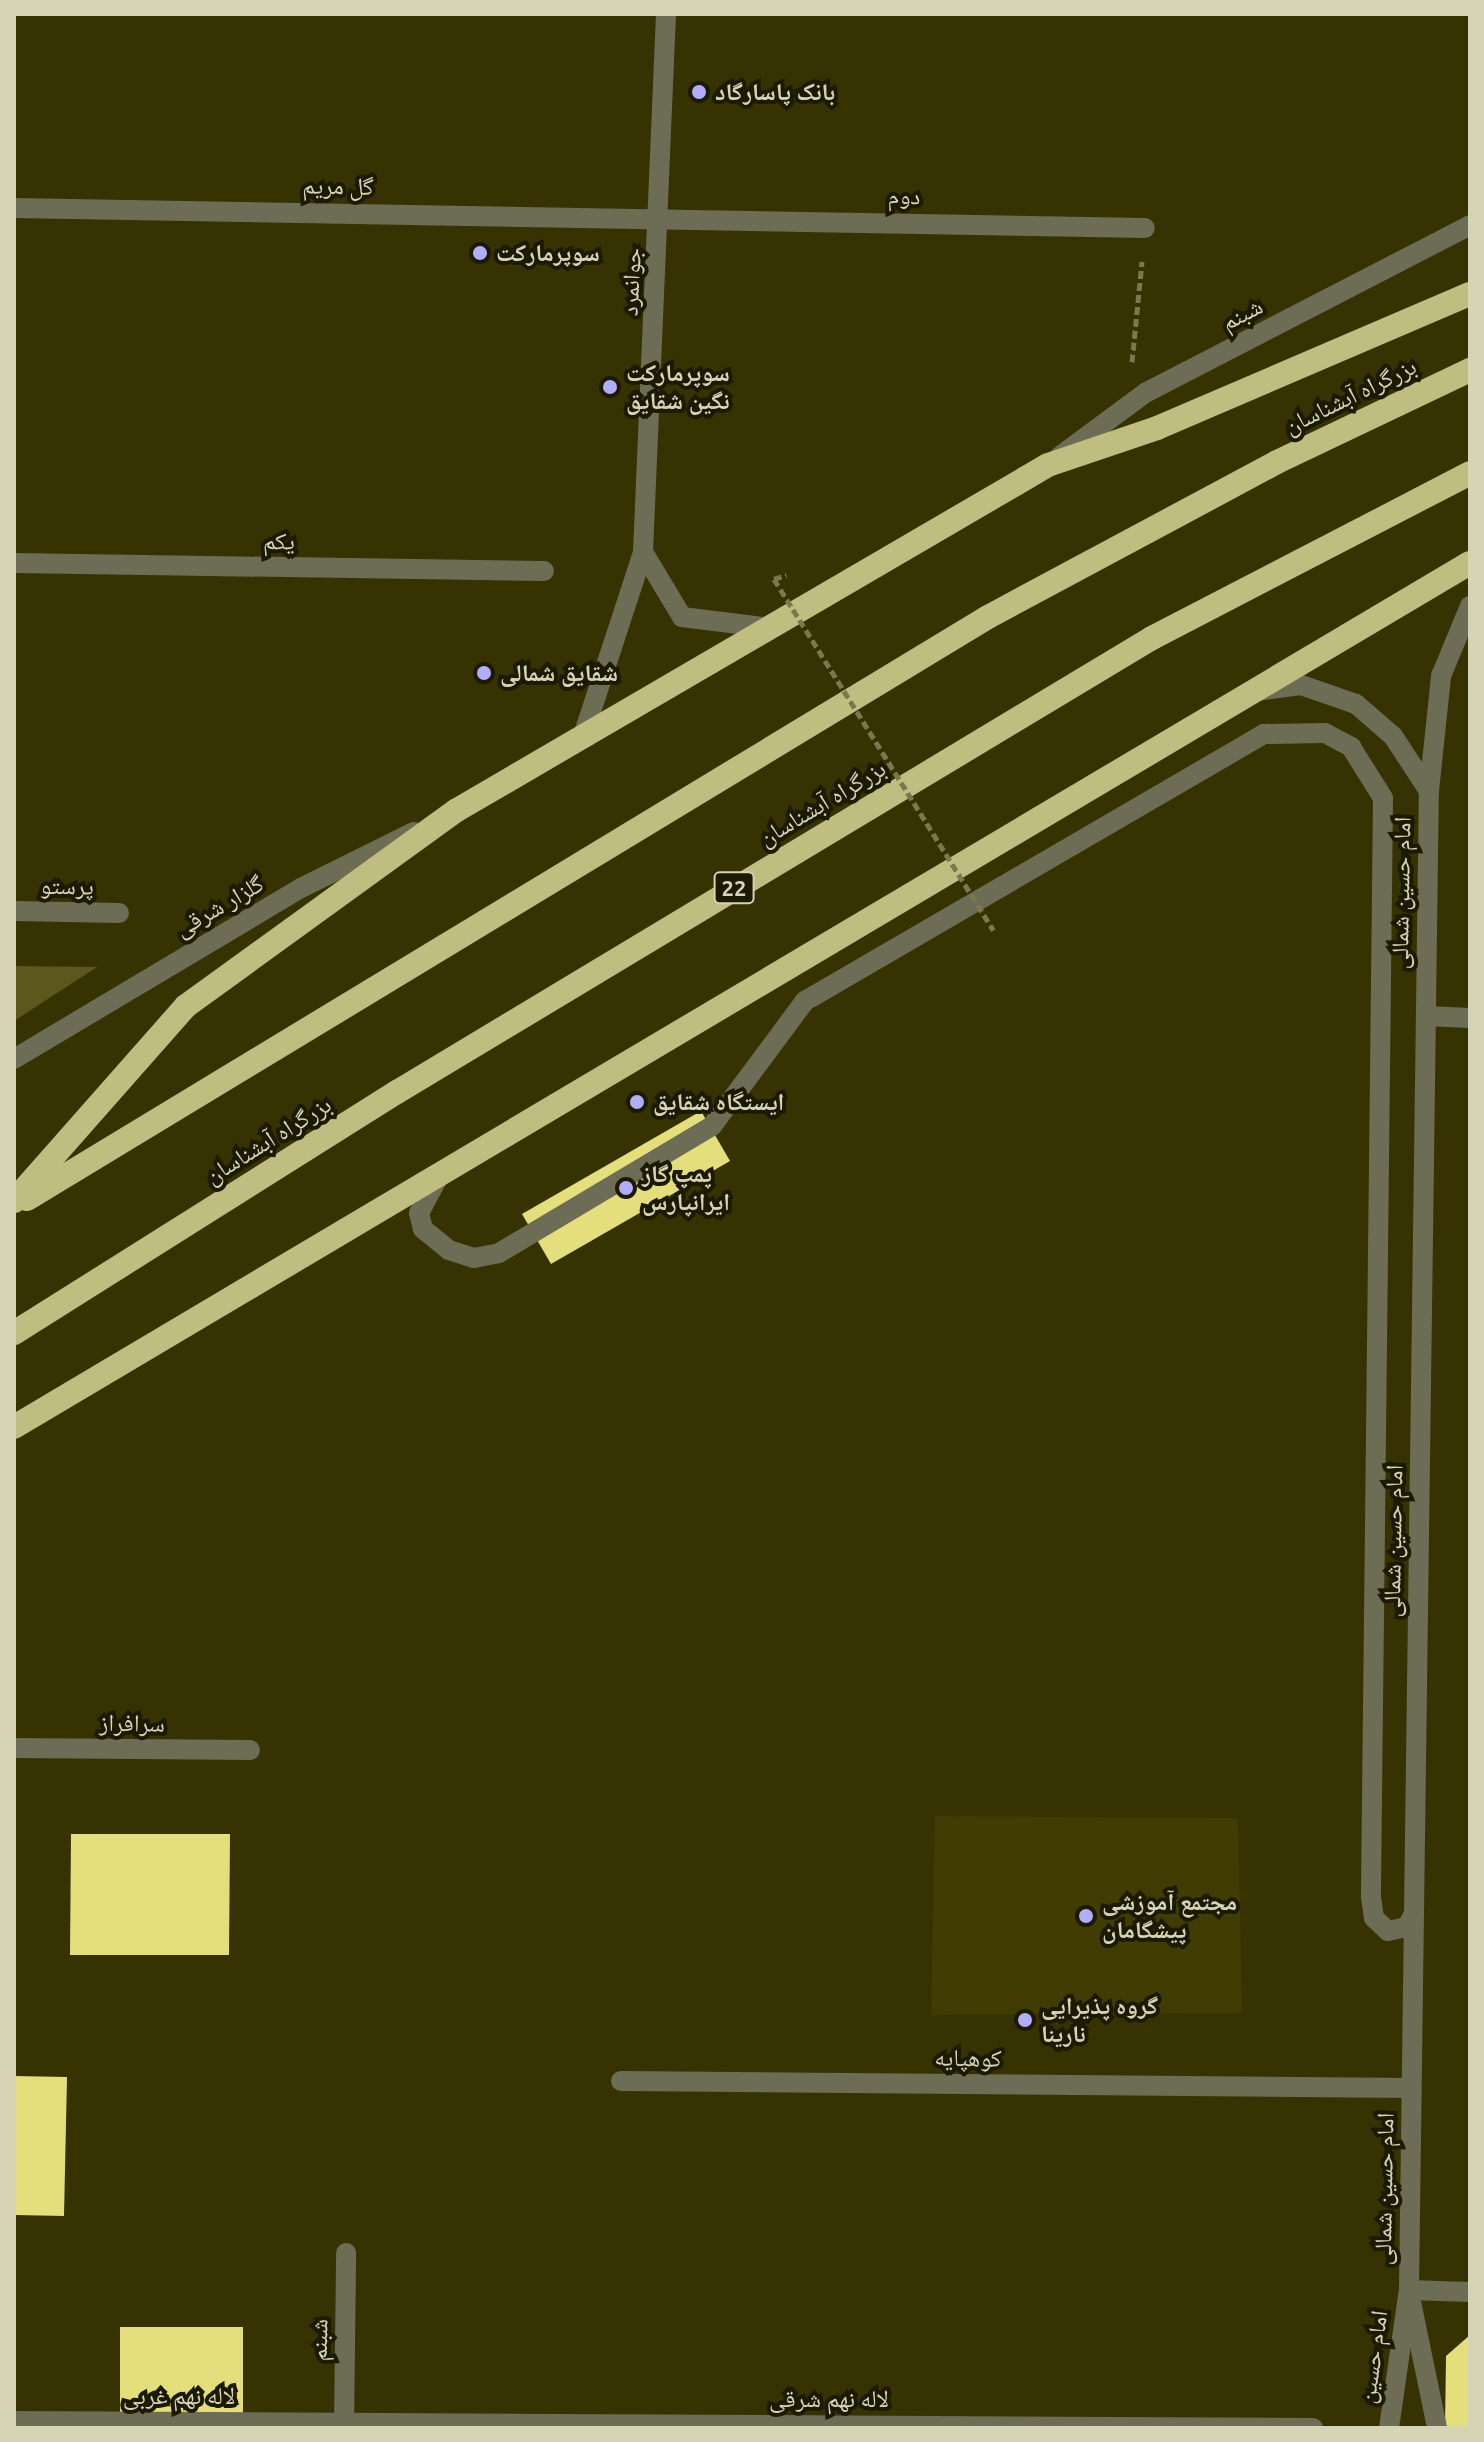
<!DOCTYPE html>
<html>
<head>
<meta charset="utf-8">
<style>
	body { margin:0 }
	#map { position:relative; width:1484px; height:2442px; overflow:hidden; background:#363202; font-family:Ubuntu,"Noto Naskh Arabic",sans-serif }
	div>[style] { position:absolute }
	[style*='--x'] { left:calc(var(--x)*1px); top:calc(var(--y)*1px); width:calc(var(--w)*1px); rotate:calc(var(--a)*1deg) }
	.built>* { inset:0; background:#403c03 }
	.green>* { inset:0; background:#5c581d }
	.building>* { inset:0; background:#e4de7d }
	.path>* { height:5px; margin-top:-2.5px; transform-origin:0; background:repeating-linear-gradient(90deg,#7b7850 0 8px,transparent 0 12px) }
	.minor>* { height:20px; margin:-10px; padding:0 10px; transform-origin:10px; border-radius:10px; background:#6d6c54 }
	.highway>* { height:24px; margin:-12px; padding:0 12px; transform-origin:12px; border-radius:12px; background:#c0bd80 }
	.path-bridge>* { height:5px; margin-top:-2.5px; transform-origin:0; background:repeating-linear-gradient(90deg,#7b7850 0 8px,transparent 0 12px) }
	.dots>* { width:22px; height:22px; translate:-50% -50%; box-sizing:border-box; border:4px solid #1c1a03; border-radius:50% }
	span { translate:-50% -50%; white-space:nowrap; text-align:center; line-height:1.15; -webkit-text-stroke:8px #1c1a03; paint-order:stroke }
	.shield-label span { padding:2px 6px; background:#1c1a03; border:2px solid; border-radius:6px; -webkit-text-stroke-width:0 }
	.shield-label { font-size:22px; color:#d5d4b6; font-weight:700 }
	.poi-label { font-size:24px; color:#d5d4b6; font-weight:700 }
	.left { translate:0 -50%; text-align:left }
	.street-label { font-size:24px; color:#d5d4b6 }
	.frame { position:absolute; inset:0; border:16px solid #d5d4b6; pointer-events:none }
</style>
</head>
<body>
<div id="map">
	<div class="built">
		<div style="clip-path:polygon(935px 1816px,1238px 1818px,1242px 2013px,931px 2015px)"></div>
	</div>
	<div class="green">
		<div style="clip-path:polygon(14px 966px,97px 967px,14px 1021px)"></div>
	</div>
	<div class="building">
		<div style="clip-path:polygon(701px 1111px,730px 1161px,551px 1264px,522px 1214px)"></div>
		<div style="clip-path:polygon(71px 1834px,230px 1834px,229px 1955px,70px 1955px)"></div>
		<div style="clip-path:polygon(14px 2076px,67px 2077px,64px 2216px,14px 2215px)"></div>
		<div style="clip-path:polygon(120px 2327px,243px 2327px,243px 2416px,120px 2414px)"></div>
		<div style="clip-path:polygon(1470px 2335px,1470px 2428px,1445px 2428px,1446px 2356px)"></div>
	</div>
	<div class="path">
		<div style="--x:1132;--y:362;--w:101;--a:-84.3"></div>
		<div style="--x:774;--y:579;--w:13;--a:-18"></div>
	</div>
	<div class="minor">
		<div style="--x:14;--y:208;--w:1131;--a:1.01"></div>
		<div style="--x:1060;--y:456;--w:106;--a:-36.5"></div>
		<div style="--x:1145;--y:393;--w:366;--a:-27.3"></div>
		<div style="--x:643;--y:552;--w:76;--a:59"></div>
		<div style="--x:682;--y:617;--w:81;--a:7.1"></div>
		<div style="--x:14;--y:563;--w:530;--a:0.86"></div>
		<div style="--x:1257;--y:691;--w:44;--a:-7.8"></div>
		<div style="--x:1301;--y:685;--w:58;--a:19.1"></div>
		<div style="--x:1356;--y:704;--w:49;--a:40.9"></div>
		<div style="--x:1393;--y:736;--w:66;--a:56.8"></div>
		<div style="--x:583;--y:736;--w:194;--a:-71.9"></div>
		<div style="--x:643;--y:552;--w:538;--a:-87.55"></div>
		<div style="--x:14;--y:911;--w:105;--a:1.1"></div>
		<div style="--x:1426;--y:1016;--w:44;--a:2.6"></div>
		<div style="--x:14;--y:1059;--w:334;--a:-30.8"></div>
		<div style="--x:301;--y:888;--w:126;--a:-26.4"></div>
		<div style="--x:439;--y:1176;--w:42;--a:118.4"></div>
		<div style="--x:419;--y:1213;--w:16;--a:76"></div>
		<div style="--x:423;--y:1229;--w:33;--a:39"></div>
		<div style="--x:449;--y:1250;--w:26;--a:18"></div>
		<div style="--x:474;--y:1258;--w:25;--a:-11"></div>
		<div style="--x:499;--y:1253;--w:248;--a:-30.8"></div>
		<div style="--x:712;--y:1126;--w:156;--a:-53.4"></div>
		<div style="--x:805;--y:1001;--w:531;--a:-30.19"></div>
		<div style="--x:1264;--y:734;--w:61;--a:-0.9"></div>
		<div style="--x:1325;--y:733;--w:30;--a:28"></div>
		<div style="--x:1351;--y:747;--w:60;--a:57.9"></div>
		<div style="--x:1383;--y:798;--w:1099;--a:90.63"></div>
		<div style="--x:1371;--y:1897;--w:21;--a:82"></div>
		<div style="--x:1374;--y:1918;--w:19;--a:43"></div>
		<div style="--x:1388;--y:1931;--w:19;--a:-12"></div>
		<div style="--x:1407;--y:1927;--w:13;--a:-63"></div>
		<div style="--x:14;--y:1748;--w:236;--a:0.5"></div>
		<div style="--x:621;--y:2081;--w:790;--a:0.51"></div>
		<div style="--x:1409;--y:2290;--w:61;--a:1.9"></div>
		<div style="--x:1411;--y:2302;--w:129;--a:78.3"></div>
		<div style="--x:14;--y:2421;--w:1299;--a:0.31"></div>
		<div style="--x:344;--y:2428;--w:175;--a:-89.3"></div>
		<div style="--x:1389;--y:2428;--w:139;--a:-81.8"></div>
		<div style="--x:1409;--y:2290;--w:1499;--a:-89.24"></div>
		<div style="--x:1429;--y:791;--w:116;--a:-84"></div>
		<div style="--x:1441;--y:676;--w:76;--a:-67.5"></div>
	</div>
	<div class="highway">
		<div style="--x:27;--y:1199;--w:1123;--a:-31.2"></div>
		<div style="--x:988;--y:617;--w:328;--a:-28.2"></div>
		<div style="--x:1277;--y:462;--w:214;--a:-25.5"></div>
		<div style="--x:14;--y:1201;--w:260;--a:-48.6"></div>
		<div style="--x:186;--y:1006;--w:334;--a:-35.9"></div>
		<div style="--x:457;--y:810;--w:684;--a:-30.27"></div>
		<div style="--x:1048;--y:465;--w:115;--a:-18.7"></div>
		<div style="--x:1157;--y:428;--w:340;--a:-23.2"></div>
		<div style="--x:14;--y:1333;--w:453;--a:-32.2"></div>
		<div style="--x:397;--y:1092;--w:881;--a:-31.02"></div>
		<div style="--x:1152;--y:638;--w:358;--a:-27.4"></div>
		<div style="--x:14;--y:1427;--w:1693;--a:-30.69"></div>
	</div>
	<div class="path-bridge">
		<div style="--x:774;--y:579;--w:414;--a:58"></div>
	</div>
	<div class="dots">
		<div style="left:699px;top:92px;background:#b0aefa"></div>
		<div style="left:480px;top:253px;background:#b0aefa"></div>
		<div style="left:610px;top:387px;background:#b0aefa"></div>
		<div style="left:484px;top:673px;background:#b0aefa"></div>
		<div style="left:637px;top:1102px;background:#b0aefa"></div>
		<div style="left:626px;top:1188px;background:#b0aefa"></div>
		<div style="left:1086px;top:1916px;background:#b0aefa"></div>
		<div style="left:1025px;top:2020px;background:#b0aefa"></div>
	</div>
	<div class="shield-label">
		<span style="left:734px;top:888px">22</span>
	</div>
	<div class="poi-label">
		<span class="left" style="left:715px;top:92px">بانک پاسارگاد</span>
		<span class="left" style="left:496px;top:253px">سوپرمارکت</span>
		<span class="left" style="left:626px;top:387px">سوپرمارکت<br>نگین شقایق</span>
		<span class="left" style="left:500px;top:673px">شقایق شمالی</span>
		<span class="left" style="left:653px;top:1102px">ایستگاه شقایق</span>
		<span class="left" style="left:642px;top:1188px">پمپ گاز<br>ایرانپارس</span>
		<span class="left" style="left:1102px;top:1916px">مجتمع آموزشی<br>پیشگامان</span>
		<span class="left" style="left:1041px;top:2020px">گروه پذیرایی<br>نارینا</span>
	</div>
	<div class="street-label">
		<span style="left:338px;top:186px;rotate:1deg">گل مریم</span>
		<span style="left:904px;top:196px;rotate:1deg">دوم</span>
		<span style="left:631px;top:282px;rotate:-87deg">جوانمرد</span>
		<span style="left:1242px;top:314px;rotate:-27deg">شبنم</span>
		<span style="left:1350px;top:396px;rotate:-26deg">بزرگراه آبشناسان</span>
		<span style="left:279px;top:541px;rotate:1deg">یکم</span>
		<span style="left:822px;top:803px;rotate:-31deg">بزرگراه آبشناسان</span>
		<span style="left:67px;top:886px;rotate:1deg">پرستو</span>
		<span style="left:1401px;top:893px;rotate:-89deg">امام حسین شمالی</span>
		<span style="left:219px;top:906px;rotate:-30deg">گلزار شرقی</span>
		<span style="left:268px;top:1140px;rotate:-32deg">بزرگراه آبشناسان</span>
		<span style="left:1393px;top:1541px;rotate:-89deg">امام حسین شمالی</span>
		<span style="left:132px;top:1723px;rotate:1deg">سرافراز</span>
		<span style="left:968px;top:2058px;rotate:1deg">کوهپایه</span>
		<span style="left:1384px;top:2189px;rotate:-89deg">امام حسین شمالی</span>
		<span style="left:319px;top:2340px;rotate:-89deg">شبنم</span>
		<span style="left:1373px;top:2357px;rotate:-82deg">امام حسین</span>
		<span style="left:179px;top:2396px">لاله نهم غربی</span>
		<span style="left:829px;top:2399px">لاله نهم شرقی</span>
	</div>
	<div class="frame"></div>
</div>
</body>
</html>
